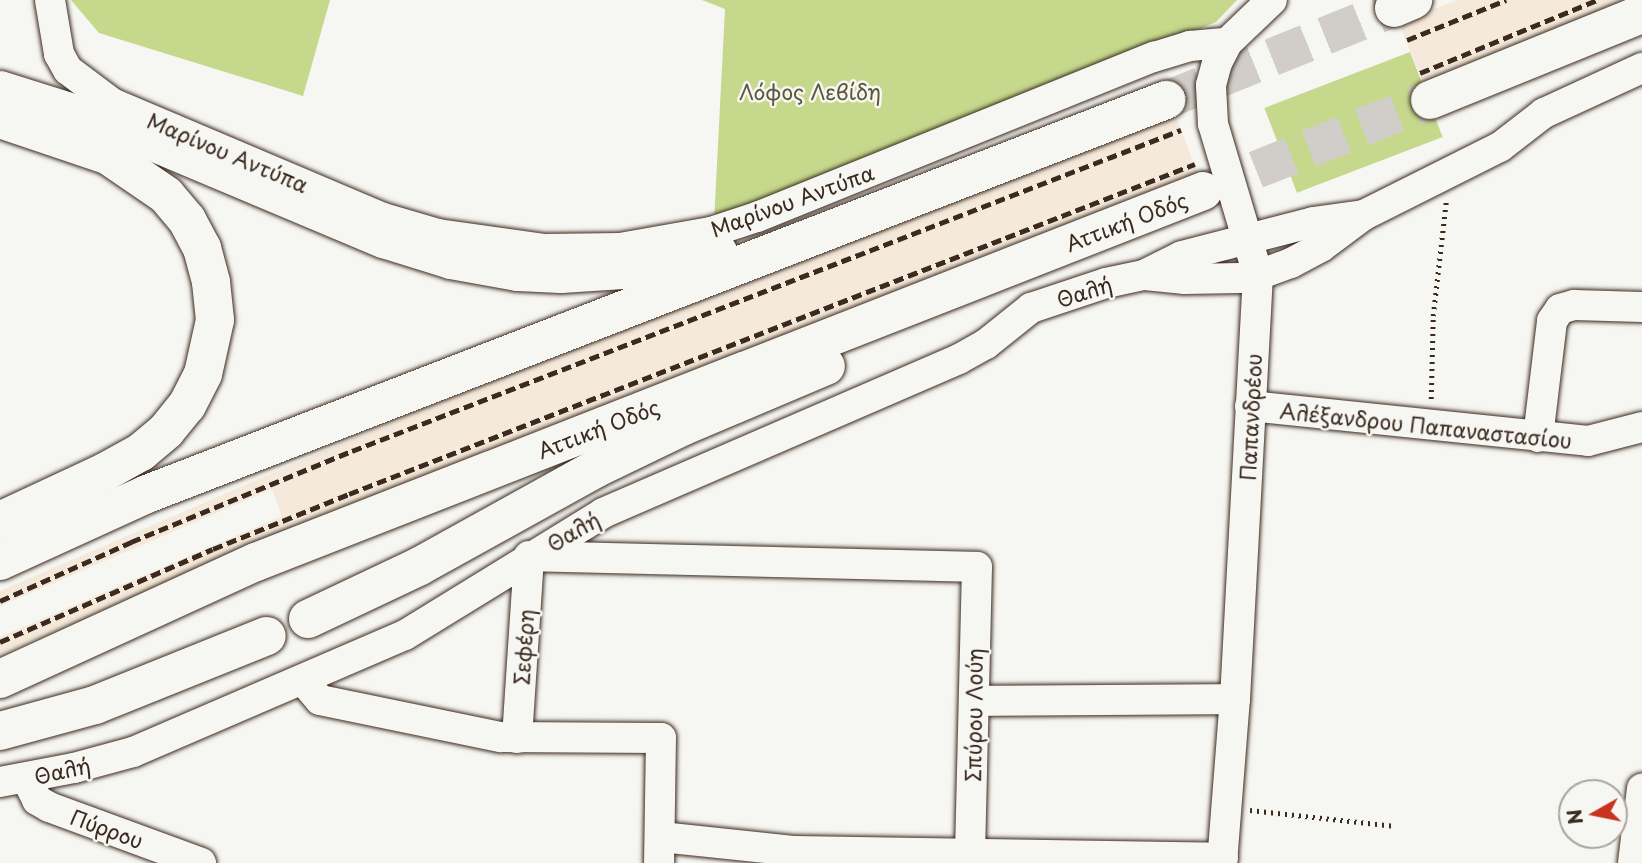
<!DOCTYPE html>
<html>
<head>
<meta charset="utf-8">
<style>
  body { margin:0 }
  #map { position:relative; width:1642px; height:863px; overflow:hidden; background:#f6f6f2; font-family:"Playpen Sans",sans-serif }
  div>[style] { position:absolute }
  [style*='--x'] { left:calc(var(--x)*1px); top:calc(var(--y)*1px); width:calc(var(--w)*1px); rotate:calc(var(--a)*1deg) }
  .built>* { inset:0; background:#f4e9da }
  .green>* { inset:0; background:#c5d88c; transform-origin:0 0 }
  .highway-tunnel>* { height:38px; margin-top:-19px; transform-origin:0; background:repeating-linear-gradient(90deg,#d1cdc8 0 38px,transparent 0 57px) }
  .path>* { height:4.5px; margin-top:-2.25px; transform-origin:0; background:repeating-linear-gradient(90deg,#3b2a1e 0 2px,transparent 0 7px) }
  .roads { filter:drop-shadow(0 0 2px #3b2a1e) drop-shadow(0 0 2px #3b2a1e) }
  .minor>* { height:30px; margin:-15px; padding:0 15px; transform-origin:15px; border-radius:15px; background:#f6f6f2 }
  .highway>* { height:38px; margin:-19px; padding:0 19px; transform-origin:19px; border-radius:19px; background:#f6f6f2 }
  .rail>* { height:5px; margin-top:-2.5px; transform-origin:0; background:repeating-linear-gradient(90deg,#3b2a1e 0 10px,transparent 0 15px) }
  span { translate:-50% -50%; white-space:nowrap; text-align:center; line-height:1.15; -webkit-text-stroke:5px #f6f6f2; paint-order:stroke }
  .park-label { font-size:21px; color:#5e563a }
  .street-label { font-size:21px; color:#3b2a1e }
  .north { position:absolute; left:1558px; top:779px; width:70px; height:70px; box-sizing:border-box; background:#f6f6f2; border:2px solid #aba49d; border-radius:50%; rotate:261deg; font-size:19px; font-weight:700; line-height:28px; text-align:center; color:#3b2a1e }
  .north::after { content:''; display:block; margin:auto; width:24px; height:32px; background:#c8321e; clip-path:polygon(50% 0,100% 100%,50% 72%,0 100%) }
</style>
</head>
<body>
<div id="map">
  <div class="built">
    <div style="clip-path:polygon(1457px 0,1637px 0,1424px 86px,1399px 23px)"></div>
    <div style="clip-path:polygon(1176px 116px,1199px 177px,288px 532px,0 655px,0 637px,282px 516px,272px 489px,0 606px,0 591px,407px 415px)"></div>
  </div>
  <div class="green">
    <div style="clip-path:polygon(71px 0,330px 0,303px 96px,99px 33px)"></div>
    <div style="clip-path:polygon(702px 0,1237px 0,1216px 22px,936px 140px,714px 222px,725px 9px)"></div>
    <div style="left:1410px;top:52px;width:91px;height:156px;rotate:69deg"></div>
  </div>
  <div class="highway-tunnel">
    <div style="--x:1166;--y:100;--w:246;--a:-22"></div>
    <div style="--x:1203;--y:191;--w:245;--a:-21.8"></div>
  </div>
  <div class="path">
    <div style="--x:1431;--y:399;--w:83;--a:-88.6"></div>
    <div style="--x:1433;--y:316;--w:115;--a:-83.5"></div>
    <div style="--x:1250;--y:810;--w:146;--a:6.3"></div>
  </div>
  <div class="roads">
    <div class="minor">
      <div style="--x:50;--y:0;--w:55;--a:80.5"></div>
      <div style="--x:59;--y:54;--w:18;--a:61"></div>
      <div style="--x:68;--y:70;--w:55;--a:36.9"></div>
      <div style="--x:112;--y:103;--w:294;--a:23"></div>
      <div style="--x:383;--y:218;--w:57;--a:16.2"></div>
      <div style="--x:438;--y:234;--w:108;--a:8"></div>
      <div style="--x:545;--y:249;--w:75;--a:-0.8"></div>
      <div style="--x:620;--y:248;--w:92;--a:-10"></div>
      <div style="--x:711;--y:232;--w:48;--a:-18.1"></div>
      <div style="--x:757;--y:217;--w:428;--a:-22"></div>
      <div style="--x:1154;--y:57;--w:38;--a:-17"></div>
      <div style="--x:1190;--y:46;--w:37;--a:-5"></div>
      <div style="--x:1145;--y:275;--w:40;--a:5.7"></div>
      <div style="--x:1185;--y:279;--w:55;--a:-1"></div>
      <div style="--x:1240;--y:278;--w:18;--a:-9"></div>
      <div style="--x:1258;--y:275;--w:35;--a:-20"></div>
      <div style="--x:1291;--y:263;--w:34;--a:-28"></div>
      <div style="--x:1321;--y:247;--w:54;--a:-36.7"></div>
      <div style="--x:1364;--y:215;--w:152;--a:-26.6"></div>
      <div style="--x:1500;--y:147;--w:56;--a:-37.7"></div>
      <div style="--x:1544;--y:113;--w:108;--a:-24.7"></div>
      <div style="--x:1250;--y:406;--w:340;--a:5.9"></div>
      <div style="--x:1588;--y:441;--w:56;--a:-14.5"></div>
      <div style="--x:1538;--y:437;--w:117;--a:-83.1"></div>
      <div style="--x:1552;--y:321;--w:14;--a:-56"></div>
      <div style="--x:1560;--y:309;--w:15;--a:-16"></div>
      <div style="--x:1574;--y:305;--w:68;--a:1.7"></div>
      <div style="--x:303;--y:680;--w:26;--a:50"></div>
      <div style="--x:320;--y:700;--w:185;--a:11.6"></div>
      <div style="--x:501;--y:737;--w:160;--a:0.4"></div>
      <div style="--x:661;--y:738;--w:125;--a:90.9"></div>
      <div style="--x:974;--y:701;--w:261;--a:-0.4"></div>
      <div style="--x:517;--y:738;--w:182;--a:-86.2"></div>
      <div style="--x:529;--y:556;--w:448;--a:1.4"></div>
      <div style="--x:977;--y:567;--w:296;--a:91.4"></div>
      <div style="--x:26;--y:778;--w:25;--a:63"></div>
      <div style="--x:37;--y:800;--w:14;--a:30"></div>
      <div style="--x:49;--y:807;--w:162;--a:20.2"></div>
      <div style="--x:0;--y:782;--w:75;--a:-10.7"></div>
      <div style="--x:74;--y:768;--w:61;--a:-15.2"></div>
      <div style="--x:133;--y:752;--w:296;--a:-23.3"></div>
      <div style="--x:405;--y:635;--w:233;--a:-31.6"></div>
      <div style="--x:603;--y:513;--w:388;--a:-23.4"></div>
      <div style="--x:959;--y:359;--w:31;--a:-29"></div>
      <div style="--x:986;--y:344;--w:58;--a:-38.7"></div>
      <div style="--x:1031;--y:308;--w:79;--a:-18.4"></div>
      <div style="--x:1106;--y:283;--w:39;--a:-12"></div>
      <div style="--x:1144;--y:275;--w:42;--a:-26.6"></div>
      <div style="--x:1182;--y:256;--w:135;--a:-14.5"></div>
      <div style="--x:1313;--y:222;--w:51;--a:-7.8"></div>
      <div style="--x:661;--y:837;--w:135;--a:6"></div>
      <div style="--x:795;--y:851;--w:428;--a:0.9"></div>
      <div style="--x:1222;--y:863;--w:165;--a:-85.5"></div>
      <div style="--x:1235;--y:699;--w:425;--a:-86.9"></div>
      <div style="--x:1258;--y:275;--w:158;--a:-106.6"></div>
      <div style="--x:1213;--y:124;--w:39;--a:-93"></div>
      <div style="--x:1211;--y:85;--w:23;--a:-75"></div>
      <div style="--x:1217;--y:63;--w:22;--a:-63"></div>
      <div style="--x:1227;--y:43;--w:62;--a:-43.7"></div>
      <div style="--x:1633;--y:863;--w:75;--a:-83.1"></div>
    </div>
    <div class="highway">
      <div style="--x:1394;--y:8;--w:21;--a:-23"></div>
      <div style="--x:0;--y:90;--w:123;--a:17.5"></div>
      <div style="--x:117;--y:127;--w:290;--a:22.8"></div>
      <div style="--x:384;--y:239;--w:70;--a:17.4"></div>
      <div style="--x:451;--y:260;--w:68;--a:10.2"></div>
      <div style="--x:518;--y:272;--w:43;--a:2.7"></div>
      <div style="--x:561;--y:274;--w:78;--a:-3.7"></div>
      <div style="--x:639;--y:269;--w:81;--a:-12.1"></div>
      <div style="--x:1430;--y:100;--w:229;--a:-22.1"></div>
      <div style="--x:0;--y:119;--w:115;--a:18.7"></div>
      <div style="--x:109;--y:156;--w:69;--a:34.4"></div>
      <div style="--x:166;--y:195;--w:33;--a:50"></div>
      <div style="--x:187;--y:220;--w:32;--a:62"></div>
      <div style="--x:202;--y:248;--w:35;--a:75"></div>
      <div style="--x:211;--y:282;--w:38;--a:84"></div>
      <div style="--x:215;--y:320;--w:55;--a:102.5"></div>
      <div style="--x:203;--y:374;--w:35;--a:117"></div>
      <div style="--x:187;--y:405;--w:33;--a:129"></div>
      <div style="--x:166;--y:431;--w:33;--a:140"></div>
      <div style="--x:141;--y:452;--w:41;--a:150.9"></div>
      <div style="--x:105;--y:472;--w:116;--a:155"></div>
      <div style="--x:0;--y:561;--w:162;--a:-24.5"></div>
      <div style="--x:147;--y:494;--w:1093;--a:-21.14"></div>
      <div style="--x:308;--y:619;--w:124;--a:-25.3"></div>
      <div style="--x:420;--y:566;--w:200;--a:-29"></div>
      <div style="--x:595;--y:469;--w:99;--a:-25.8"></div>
      <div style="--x:684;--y:426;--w:154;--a:-22.9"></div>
      <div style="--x:0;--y:679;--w:281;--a:-24.6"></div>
      <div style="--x:256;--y:562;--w:1017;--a:-21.39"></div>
      <div style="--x:0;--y:731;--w:98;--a:-15.3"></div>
      <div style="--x:95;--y:705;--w:185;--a:-21.9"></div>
    </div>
  </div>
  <div class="rail">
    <div style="--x:1407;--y:40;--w:107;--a:-22"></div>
    <div style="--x:1420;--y:73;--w:191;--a:-22.4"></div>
    <div style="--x:0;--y:601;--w:144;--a:-24.2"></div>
    <div style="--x:131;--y:542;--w:239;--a:-22.4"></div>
    <div style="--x:352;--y:451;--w:889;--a:-21.17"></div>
    <div style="--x:0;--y:642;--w:232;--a:-23.6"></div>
    <div style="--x:213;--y:549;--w:147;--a:-22"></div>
    <div style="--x:349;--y:494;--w:908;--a:-21.31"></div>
  </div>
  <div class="park-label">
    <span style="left:810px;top:91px">Λόφος Λεβίδη</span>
  </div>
  <div class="street-label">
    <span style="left:228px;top:152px;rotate:23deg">Μαρίνου Αντύπα</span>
    <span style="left:792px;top:200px;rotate:-20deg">Μαρίνου Αντύπα</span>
    <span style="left:1126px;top:221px;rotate:-21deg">Αττική Οδός</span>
    <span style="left:1084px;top:291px;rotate:-18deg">Θαλή</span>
    <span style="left:1250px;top:417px;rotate:-87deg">Παπανδρέου</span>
    <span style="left:1426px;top:425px;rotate:6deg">Αλέξανδρου Παπαναστασίου</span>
    <span style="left:598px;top:428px;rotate:-21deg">Αττική Οδός</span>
    <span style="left:573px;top:531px;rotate:-30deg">Θαλή</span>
    <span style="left:523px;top:647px;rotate:-86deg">Σεφέρη</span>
    <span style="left:973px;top:715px;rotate:-89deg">Σπύρου Λούη</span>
    <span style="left:62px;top:770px;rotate:-13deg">Θαλή</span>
    <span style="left:107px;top:828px;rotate:20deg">Πύρρου</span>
  </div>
  <div class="north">N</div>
</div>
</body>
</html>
